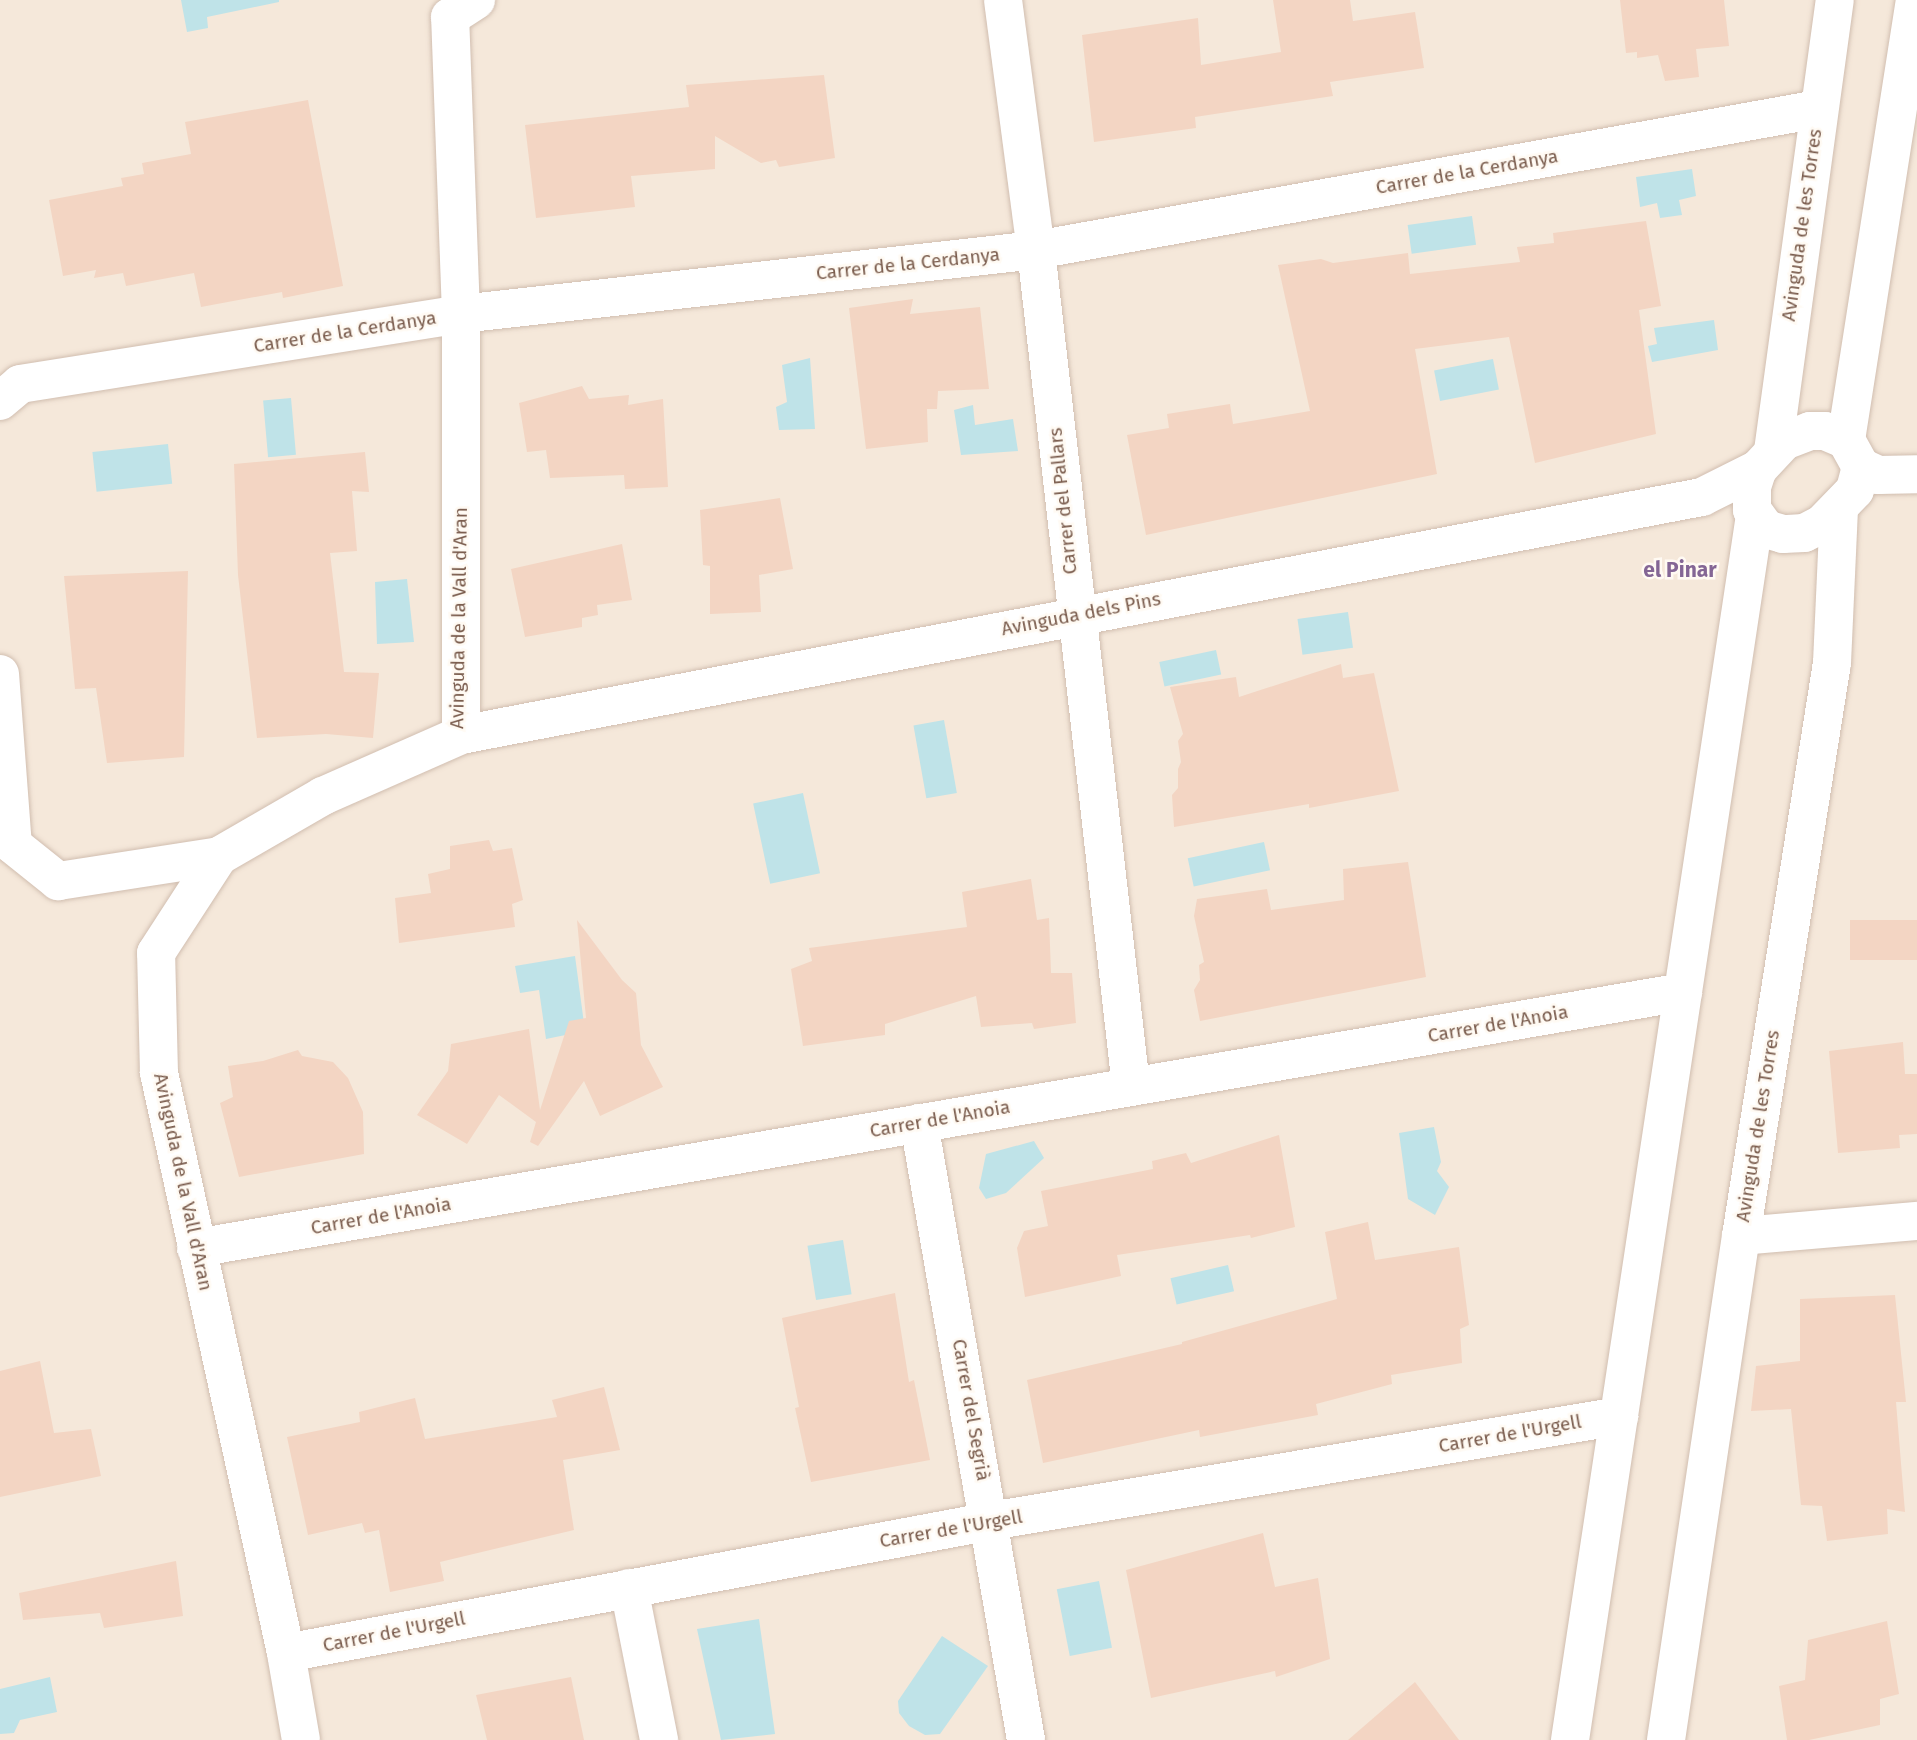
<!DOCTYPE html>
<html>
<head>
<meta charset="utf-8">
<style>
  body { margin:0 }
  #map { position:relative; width:1917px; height:1740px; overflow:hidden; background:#fdf6ec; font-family:"Fira Sans",sans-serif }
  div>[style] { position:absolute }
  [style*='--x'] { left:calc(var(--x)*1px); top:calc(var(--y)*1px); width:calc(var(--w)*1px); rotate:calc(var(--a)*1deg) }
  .residential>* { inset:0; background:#f5e8da; transform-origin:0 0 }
  .water>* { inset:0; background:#bfe3e8; transform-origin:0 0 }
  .building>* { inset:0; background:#f3d5c3; transform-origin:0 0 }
  .roads { filter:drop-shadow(0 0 2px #d1beb0) drop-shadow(0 0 2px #d1beb0) }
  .minor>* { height:38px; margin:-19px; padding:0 19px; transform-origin:19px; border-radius:19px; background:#fff }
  span { translate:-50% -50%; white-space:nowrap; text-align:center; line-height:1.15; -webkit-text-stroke:5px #fffaf3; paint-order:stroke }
  .street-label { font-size:19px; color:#7a5c4d }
  .neighbourhood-label { font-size:21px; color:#846695; font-weight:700 }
</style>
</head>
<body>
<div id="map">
  <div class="residential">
    <div style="left:0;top:0;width:1917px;height:1740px"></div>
  </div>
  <div class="water">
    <div style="clip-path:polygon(181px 0,279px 0,279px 2px,207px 17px,208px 28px,187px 32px)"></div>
    <div style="clip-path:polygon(1692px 169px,1696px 196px,1679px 200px,1682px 215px,1660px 218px,1657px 203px,1640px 207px,1636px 177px)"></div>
    <div style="left:1472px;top:216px;width:29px;height:65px;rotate:82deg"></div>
    <div style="clip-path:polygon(1714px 320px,1718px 350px,1652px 362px,1648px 346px,1657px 344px,1654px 328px)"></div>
    <div style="clip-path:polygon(810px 358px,815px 429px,779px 430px,776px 407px,787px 402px,782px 365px)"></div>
    <div style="left:1493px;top:359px;width:31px;height:60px;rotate:79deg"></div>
    <div style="left:291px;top:398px;width:57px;height:28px;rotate:85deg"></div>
    <div style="clip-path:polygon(973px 405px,975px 425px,1013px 419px,1018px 451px,961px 455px,954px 410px)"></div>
    <div style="left:168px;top:444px;width:40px;height:76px;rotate:84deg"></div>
    <div style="clip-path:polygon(407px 579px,414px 642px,377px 644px,375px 582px)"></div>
    <div style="left:1348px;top:612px;width:36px;height:51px;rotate:82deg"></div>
    <div style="left:1216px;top:650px;width:25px;height:58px;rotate:78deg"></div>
    <div style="left:944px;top:720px;width:74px;height:31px;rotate:80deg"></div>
    <div style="left:803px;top:793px;width:82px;height:51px;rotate:78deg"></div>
    <div style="left:1264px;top:842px;width:29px;height:78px;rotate:78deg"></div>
    <div style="clip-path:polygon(575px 956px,585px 1031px,546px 1039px,539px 990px,520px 993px,515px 966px)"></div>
    <div style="clip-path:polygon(1434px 1127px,1441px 1162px,1437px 1171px,1449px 1187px,1435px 1215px,1408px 1199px,1399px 1133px)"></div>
    <div style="clip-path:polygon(1034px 1141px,1044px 1158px,1006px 1193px,986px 1199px,979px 1188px,986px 1154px)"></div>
    <div style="left:843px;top:1240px;width:55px;height:36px;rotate:81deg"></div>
    <div style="left:1228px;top:1265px;width:27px;height:59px;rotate:77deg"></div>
    <div style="left:1099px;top:1581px;width:68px;height:43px;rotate:79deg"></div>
    <div style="clip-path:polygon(759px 1619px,775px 1734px,721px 1740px,697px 1629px)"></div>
    <div style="clip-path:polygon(942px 1636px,988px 1666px,940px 1734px,925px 1735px,909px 1726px,899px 1713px,898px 1701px)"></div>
    <div style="clip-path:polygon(50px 1677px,57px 1712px,20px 1720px,14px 1733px,0 1734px,0 1689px)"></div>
  </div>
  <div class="building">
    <div style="clip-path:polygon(1273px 0,1350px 0,1353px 21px,1415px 12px,1424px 68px,1330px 82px,1333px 96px,1195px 117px,1196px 128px,1094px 142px,1082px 35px,1198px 18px,1201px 65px,1281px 52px)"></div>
    <div style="clip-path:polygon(1620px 0,1724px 0,1729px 46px,1696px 49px,1699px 77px,1665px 81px,1658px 55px,1637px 58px,1637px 52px,1626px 53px)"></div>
    <div style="clip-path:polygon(824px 75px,835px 158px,779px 167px,776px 160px,761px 163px,715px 136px,715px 169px,631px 176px,635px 207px,536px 218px,525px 125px,689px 107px,686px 85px)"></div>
    <div style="clip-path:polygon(308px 100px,343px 286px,283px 298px,282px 292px,201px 307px,194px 273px,126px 286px,123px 273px,94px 278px,96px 270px,63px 276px,49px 200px,123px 186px,121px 178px,144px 174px,142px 163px,191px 154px,185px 122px)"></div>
    <div style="clip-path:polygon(1646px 221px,1661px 306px,1639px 310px,1656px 434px,1535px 463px,1509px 337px,1415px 349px,1437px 474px,1146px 535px,1127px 435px,1169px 428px,1167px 414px,1230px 404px,1233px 424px,1310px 411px,1278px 265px,1321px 259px,1333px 263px,1408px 253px,1410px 274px,1520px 262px,1517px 247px,1554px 243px,1553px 233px)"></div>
    <div style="clip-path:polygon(913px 299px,910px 314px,980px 307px,989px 389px,938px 391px,937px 409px,927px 409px,928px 442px,866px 449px,849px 308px)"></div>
    <div style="clip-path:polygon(582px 386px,589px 399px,629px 395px,628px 405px,663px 399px,668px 487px,625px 489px,624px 475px,550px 478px,546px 450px,527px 452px,519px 403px)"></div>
    <div style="clip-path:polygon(365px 452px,369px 492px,352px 491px,357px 551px,330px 553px,344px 672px,379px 673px,373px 738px,326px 734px,257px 738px,238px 575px,234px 464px)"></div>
    <div style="clip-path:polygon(780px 498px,793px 569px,759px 575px,761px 612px,710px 614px,710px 566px,703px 565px,700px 510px)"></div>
    <div style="clip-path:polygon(622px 544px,632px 600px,597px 605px,598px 615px,582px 618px,582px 627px,525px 637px,511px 569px)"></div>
    <div style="clip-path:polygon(188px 571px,184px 757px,107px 763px,96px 688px,75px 689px,64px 576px)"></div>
    <div style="clip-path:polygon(1341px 664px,1343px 678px,1374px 673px,1399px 791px,1309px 808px,1309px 804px,1174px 827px,1172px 795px,1178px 788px,1178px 769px,1181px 762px,1178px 741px,1183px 734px,1170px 687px,1236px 677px,1239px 697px)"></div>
    <div style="clip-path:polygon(489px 840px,493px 851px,512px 848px,523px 900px,512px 904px,515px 927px,399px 943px,395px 898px,431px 893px,428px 874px,450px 869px,450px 846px)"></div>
    <div style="clip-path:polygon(1408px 862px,1426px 977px,1200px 1021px,1194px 990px,1200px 980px,1199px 965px,1204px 962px,1194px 916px,1197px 899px,1267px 889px,1271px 910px,1344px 900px,1343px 869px)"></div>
    <div style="clip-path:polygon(1031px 879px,1037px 920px,1049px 918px,1051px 973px,1072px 973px,1076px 1023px,1034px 1029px,1032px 1023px,981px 1027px,976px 996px,885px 1024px,885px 1035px,803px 1046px,791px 969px,812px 961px,809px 948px,967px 927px,962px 892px)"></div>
    <div style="clip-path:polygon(577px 920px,622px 980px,636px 993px,641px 1045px,663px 1087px,600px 1116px,584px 1081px,538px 1146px,530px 1142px,536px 1122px,499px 1095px,467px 1144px,417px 1115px,448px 1071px,451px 1044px,529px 1029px,540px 1110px,569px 1021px,586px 1018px)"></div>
    <div style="left:1917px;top:920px;width:40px;height:67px;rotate:90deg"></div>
    <div style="clip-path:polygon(1903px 1042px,1905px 1074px,1917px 1074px,1917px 1134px,1899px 1135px,1900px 1148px,1838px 1153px,1829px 1051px)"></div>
    <div style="clip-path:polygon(298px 1050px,302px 1056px,333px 1062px,348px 1078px,363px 1112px,364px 1154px,239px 1177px,220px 1103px,233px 1097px,228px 1066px,263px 1061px)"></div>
    <div style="clip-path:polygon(1279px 1135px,1295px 1227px,1251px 1238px,1250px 1235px,1117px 1255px,1121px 1276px,1025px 1297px,1017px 1248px,1024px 1231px,1048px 1226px,1041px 1191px,1153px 1169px,1152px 1161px,1186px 1153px,1191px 1163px)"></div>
    <div style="clip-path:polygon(1368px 1222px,1375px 1260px,1459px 1247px,1469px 1325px,1460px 1329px,1462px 1363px,1391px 1375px,1392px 1384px,1316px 1404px,1318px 1415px,1200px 1437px,1199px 1430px,1043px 1463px,1027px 1380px,1182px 1344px,1182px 1342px,1337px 1299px,1325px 1232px)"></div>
    <div style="clip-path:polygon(895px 1293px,909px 1382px,914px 1380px,930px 1460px,811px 1482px,795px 1408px,799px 1407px,782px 1318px)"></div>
    <div style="clip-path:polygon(1895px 1295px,1906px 1402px,1896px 1402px,1905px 1512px,1887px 1509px,1888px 1534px,1827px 1541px,1822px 1506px,1801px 1505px,1791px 1409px,1751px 1411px,1756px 1366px,1800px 1361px,1800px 1299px)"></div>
    <div style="clip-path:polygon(40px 1361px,54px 1433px,91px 1429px,101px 1476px,0 1497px,0 1371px)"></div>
    <div style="clip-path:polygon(604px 1387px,620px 1450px,563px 1460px,574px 1530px,440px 1562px,444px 1581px,390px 1592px,379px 1530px,365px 1533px,362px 1523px,308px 1535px,287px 1437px,360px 1422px,359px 1412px,415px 1398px,425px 1439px,557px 1417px,552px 1400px)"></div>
    <div style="clip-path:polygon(1263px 1533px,1275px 1587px,1318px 1578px,1330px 1659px,1276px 1677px,1275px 1671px,1151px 1698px,1126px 1570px)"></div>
    <div style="clip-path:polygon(176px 1561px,183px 1616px,104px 1628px,100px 1613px,23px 1620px,19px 1593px)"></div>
    <div style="clip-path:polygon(1887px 1621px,1899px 1694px,1880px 1699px,1880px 1725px,1809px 1740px,1787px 1740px,1779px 1686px,1805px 1680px,1808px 1640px)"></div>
    <div style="clip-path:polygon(571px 1677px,584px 1740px,487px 1740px,476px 1695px)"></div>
    <div style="clip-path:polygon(1415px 1682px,1459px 1740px,1348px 1740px)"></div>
  </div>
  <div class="roads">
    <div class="minor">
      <div style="--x:1003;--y:0;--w:252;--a:82.5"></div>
      <div style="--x:1036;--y:250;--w:842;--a:83.52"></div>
      <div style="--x:0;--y:401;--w:26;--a:-40"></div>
      <div style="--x:20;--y:384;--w:447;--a:-9"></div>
      <div style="--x:461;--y:314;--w:579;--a:-6.35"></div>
      <div style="--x:1036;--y:250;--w:795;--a:-10.22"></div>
      <div style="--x:1810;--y:431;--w:15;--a:0"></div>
      <div style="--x:1825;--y:431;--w:23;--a:23"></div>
      <div style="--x:1846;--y:440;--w:31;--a:61"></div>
      <div style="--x:1861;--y:467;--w:24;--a:105"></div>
      <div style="--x:1855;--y:490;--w:47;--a:134.1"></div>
      <div style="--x:1822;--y:524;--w:20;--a:153"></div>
      <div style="--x:1804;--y:533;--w:21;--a:177"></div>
      <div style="--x:1783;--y:534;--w:18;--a:-164"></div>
      <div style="--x:1766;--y:529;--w:24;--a:-126"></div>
      <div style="--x:1752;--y:510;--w:23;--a:-90"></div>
      <div style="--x:1752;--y:487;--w:19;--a:-72"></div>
      <div style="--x:1758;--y:469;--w:38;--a:-47"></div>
      <div style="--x:1784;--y:441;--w:28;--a:-21"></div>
      <div style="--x:1846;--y:440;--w:445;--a:-81.1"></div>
      <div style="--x:1773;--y:451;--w:455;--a:-82.2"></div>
      <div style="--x:1861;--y:467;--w:19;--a:25"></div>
      <div style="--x:1878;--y:475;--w:39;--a:-1"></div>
      <div style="--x:0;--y:674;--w:171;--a:85.7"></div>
      <div style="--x:13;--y:845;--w:58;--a:38.7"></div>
      <div style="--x:58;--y:881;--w:163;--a:-8.8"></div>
      <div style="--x:461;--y:735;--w:1264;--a:-10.86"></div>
      <div style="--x:1702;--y:497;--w:63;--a:-26.6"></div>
      <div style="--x:919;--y:1123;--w:626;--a:80.16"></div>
      <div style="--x:1741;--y:1236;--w:177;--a:-4.9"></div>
      <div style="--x:196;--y:1248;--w:1509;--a:-9.77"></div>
      <div style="--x:629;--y:1588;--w:155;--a:78.8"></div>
      <div style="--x:286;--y:1653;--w:717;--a:-10.6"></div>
      <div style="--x:991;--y:1521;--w:637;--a:-9.49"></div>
      <div style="--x:301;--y:1740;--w:88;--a:-99.8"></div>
      <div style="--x:286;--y:1653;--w:594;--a:-102.35"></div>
      <div style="--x:159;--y:1073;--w:120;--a:-91.4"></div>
      <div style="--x:156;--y:953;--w:116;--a:-57"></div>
      <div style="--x:219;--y:856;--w:120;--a:-30"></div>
      <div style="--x:323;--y:796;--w:151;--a:-23.8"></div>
      <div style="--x:461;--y:735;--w:421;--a:-90"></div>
      <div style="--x:461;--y:314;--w:297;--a:-92.1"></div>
      <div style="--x:450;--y:17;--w:31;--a:-33"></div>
      <div style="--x:1570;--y:1740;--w:1239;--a:-81.41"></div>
      <div style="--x:1666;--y:1740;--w:510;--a:-81.54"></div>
      <div style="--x:1741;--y:1236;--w:580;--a:-80.98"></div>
      <div style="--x:1832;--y:663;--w:153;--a:-87.4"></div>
    </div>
  </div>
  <div class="street-label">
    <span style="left:1467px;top:172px;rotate:-10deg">Carrer de la Cerdanya</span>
    <span style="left:1802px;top:225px;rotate:-82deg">Avinguda de les Torres</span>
    <span style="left:908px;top:264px;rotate:-6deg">Carrer de la Cerdanya</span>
    <span style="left:345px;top:332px;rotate:-9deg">Carrer de la Cerdanya</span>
    <span style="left:1063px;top:501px;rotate:-96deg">Carrer del Pallars</span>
    <span style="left:1081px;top:614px;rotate:-11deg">Avinguda dels Pins</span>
    <span style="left:459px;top:618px;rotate:-89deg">Avinguda de la Vall d'Aran</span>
    <span style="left:1498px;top:1024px;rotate:-10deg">Carrer de l'Anoia</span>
    <span style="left:940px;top:1119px;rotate:-10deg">Carrer de l'Anoia</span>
    <span style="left:1758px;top:1126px;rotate:-81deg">Avinguda de les Torres</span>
    <span style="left:183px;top:1182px;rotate:78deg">Avinguda de la Vall d'Aran</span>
    <span style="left:381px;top:1216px;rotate:-10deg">Carrer de l'Anoia</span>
    <span style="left:971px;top:1410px;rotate:80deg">Carrer del Segrià</span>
    <span style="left:1510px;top:1434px;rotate:-10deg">Carrer de l'Urgell</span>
    <span style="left:951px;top:1529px;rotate:-10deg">Carrer de l'Urgell</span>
    <span style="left:394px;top:1632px;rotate:-11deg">Carrer de l'Urgell</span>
  </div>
  <div class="neighbourhood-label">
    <span style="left:1680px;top:570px">el Pinar</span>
  </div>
</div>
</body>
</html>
